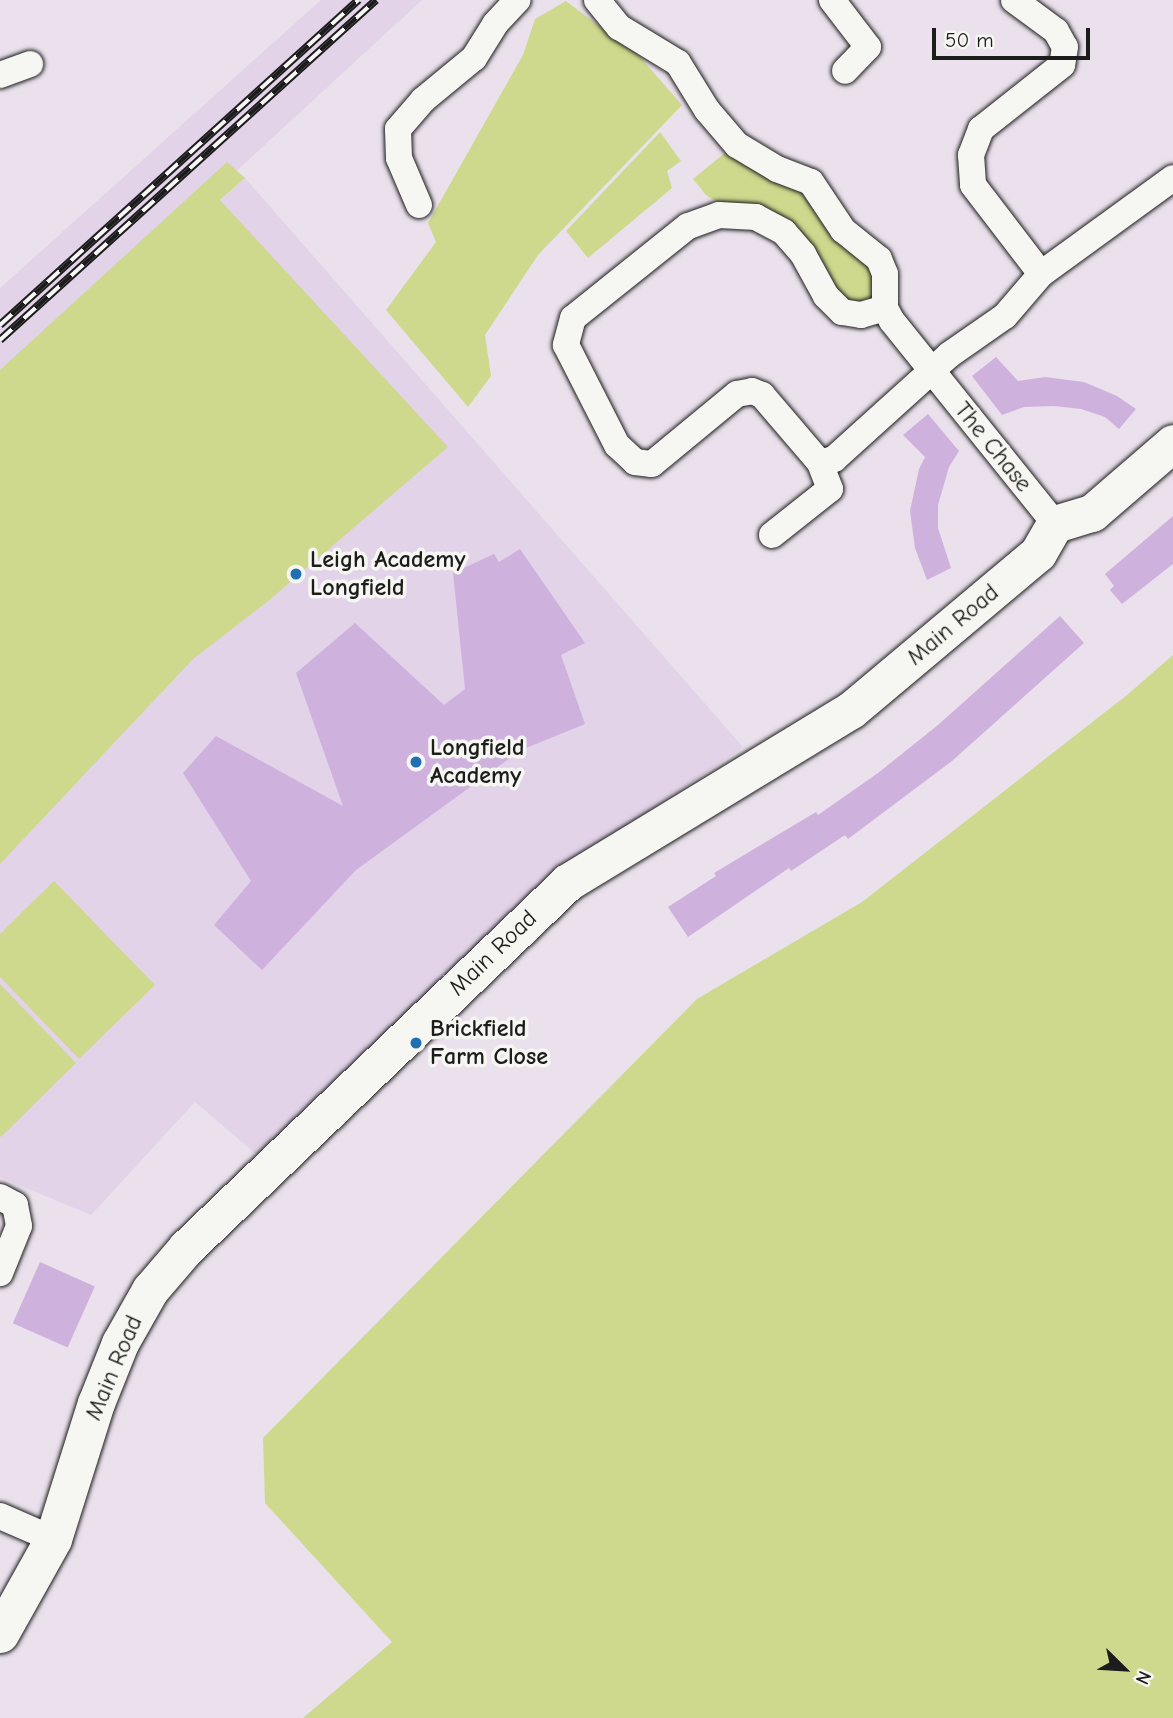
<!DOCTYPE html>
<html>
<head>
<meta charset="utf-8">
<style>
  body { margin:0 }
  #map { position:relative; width:1173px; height:1718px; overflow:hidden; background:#eae1ec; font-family:"Comic Neue",sans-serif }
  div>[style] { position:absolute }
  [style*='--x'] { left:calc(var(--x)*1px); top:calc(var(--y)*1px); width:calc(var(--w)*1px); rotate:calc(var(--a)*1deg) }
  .built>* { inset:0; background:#e2d3e8 }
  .green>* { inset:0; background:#ced98d }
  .building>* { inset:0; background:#cfb1de; transform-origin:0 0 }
  .roads { filter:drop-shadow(0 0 2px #1c1c1c) drop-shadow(0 0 2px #1c1c1c) }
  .minor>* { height:26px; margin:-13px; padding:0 13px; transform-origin:13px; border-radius:13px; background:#f6f6f2 }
  .secondary>* { height:37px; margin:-18.5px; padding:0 18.5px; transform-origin:18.5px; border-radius:18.5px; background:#f6f6f2 }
  .rail>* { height:8px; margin-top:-4px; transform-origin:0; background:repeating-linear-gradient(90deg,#f6f6f2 0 16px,#1c1c1c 0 32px); box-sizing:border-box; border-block:2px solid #1c1c1c }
  .dots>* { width:19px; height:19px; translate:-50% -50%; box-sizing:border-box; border:4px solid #f6f6f2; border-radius:50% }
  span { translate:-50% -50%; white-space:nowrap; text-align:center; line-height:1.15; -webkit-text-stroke:7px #f6f6f2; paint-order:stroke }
  .street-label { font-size:24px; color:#1c1c1c }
  .poi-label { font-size:24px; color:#1c1c1c; font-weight:700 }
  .left { translate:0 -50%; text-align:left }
  .north { position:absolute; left:1089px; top:1634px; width:70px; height:70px; -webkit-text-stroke:5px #f6f6f2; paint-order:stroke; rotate:114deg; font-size:19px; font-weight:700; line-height:28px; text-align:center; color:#1c1c1c }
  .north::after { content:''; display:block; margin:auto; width:24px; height:32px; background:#1c1c1c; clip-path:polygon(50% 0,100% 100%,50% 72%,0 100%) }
  .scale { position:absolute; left:932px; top:28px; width:158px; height:32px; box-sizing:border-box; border:4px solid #1c1c1c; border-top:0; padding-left:9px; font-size:21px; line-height:24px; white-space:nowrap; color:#1c1c1c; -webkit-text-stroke:5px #f6f6f2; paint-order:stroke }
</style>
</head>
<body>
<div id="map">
  <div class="built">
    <div style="clip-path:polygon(321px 0,422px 0,0 389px,0 288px)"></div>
    <div style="clip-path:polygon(245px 178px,743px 747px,534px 891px,262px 1159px,195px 1102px,91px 1215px,0 1177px,0 402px)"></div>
  </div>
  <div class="green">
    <div style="clip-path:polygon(566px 1px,640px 57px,682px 105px,538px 255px,485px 335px,491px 376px,468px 407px,386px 310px,436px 242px,428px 223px,523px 55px,535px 19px)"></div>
    <div style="clip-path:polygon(660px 132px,681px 161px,667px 171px,672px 188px,588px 258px,566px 231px)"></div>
    <div style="clip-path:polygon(732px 147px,794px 182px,872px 264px,874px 298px,855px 309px,818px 268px,706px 195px,693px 179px)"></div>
    <div style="clip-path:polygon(227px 162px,245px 178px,220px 200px,448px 447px,267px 602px,193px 659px,0 864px,0 370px)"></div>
    <div style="clip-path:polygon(1173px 655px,1173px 1718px,303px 1718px,392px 1642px,265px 1503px,263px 1438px,697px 999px,862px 902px,1127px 695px)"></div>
    <div style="clip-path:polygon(54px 881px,155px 985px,79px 1059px,0 977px,0 934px)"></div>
    <div style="clip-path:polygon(0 984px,76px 1063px,1px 1137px,0 1136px)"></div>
  </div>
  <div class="building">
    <div style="clip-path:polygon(996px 357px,1018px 381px,1045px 377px,1084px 382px,1117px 396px,1136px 409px,1119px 429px,1105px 417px,1081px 409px,1054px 406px,1024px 407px,1002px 415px,972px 376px)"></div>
    <div style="clip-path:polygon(928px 414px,959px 451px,949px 467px,938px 505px,938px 528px,951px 568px,927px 580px,915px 548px,910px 511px,919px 469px,925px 457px,903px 435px)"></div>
    <div style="clip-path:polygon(1173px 516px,1173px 564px,1122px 604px,1110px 590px,1114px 586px,1105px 574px)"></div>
    <div style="clip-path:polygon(520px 549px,585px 643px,561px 655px,585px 724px,521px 750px,356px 870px,262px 970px,214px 925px,251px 881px,183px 773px,216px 736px,343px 806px,296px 673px,355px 623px,444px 705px,465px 689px,453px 573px,494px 554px,499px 562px)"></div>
    <div style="clip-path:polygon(1060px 616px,1084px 643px,952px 761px,848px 839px,845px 835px,791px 871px,789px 868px,688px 937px,668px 907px,716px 876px,714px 873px,816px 812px,818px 815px,878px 773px,938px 725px)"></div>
    <div style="left:40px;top:1262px;width:60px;height:67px;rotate:24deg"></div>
  </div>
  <div class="roads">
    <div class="minor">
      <div style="--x:597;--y:0;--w:35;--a:51"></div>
      <div style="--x:619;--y:27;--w:69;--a:31.4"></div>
      <div style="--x:678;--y:63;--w:55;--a:58.3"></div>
      <div style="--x:707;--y:110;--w:46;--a:49.4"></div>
      <div style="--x:737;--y:145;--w:47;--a:31"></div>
      <div style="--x:777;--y:169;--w:36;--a:21"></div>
      <div style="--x:811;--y:182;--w:58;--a:56.3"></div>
      <div style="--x:843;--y:230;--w:46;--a:38.9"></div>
      <div style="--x:879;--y:259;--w:16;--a:68"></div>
      <div style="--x:885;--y:274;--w:34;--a:90"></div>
      <div style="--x:885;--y:308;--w:15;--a:62"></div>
      <div style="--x:892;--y:321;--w:260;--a:51.2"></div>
      <div style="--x:832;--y:0;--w:59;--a:52.5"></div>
      <div style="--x:868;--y:47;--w:33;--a:134"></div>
      <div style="--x:1014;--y:0;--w:52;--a:36.4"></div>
      <div style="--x:1056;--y:31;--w:18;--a:61"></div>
      <div style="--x:1065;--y:47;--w:18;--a:99"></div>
      <div style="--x:1062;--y:65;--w:103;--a:141.7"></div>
      <div style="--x:981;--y:129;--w:28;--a:111"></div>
      <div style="--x:971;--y:155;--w:30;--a:86"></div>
      <div style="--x:973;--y:185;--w:112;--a:52.6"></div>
      <div style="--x:0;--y:75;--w:32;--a:-20"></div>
      <div style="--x:419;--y:205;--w:51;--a:-113.1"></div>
      <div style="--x:399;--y:158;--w:29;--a:-92"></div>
      <div style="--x:398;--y:129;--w:38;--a:-49"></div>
      <div style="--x:423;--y:100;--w:66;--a:-39.5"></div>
      <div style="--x:474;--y:58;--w:40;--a:-58"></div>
      <div style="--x:495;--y:24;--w:33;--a:-47"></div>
      <div style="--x:885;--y:308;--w:25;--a:164"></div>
      <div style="--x:861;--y:315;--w:19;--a:-171"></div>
      <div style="--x:842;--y:312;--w:23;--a:-135"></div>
      <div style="--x:826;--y:296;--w:48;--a:-118.7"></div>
      <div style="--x:803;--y:254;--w:29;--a:-131"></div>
      <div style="--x:784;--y:232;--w:32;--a:-152"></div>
      <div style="--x:756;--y:217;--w:37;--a:-177"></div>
      <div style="--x:719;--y:215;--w:33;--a:160"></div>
      <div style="--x:688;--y:226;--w:147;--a:141.3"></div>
      <div style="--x:573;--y:318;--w:28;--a:105"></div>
      <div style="--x:566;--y:345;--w:112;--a:63"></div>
      <div style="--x:617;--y:445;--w:25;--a:43"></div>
      <div style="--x:635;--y:462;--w:17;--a:7"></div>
      <div style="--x:652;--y:464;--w:110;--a:-39.5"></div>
      <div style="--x:737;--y:394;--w:15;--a:-11"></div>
      <div style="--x:752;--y:391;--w:11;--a:22"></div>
      <div style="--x:762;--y:395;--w:89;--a:49.5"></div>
      <div style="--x:820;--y:463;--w:15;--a:-16"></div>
      <div style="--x:834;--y:459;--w:155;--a:-42.1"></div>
      <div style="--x:949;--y:355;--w:68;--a:-34.9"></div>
      <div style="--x:1005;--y:316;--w:55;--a:-49.4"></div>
      <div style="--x:1041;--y:274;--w:163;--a:-36"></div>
      <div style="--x:772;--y:535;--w:74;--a:-38.4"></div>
      <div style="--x:830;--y:489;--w:28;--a:-111"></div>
      <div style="--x:0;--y:1197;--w:17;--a:28"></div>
      <div style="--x:15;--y:1205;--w:21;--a:79"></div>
      <div style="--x:19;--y:1226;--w:51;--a:112"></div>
      <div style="--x:0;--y:1516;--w:58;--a:23.5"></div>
    </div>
    <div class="secondary">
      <div style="--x:0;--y:1634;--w:109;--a:-60.8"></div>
      <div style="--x:53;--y:1539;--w:143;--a:-72.5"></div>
      <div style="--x:96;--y:1403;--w:65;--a:-68.2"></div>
      <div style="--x:120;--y:1343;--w:61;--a:-60.5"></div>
      <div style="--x:150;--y:1290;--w:55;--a:-49.4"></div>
      <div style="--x:186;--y:1248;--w:529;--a:-43.77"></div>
      <div style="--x:568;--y:882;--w:331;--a:-31.3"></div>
      <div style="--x:851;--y:710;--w:244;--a:-40"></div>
      <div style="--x:1038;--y:553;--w:34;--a:-60"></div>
      <div style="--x:1055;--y:524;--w:39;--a:-17"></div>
      <div style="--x:1092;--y:513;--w:107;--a:-40.8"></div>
    </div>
  </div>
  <div class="rail">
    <div style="--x:0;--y:325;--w:484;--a:-42.2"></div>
    <div style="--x:0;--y:340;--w:507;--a:-42.12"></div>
  </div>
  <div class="dots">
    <div style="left:296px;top:574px;background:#1f6fb2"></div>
    <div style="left:416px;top:762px;background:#1f6fb2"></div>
    <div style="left:416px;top:1043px;background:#1f6fb2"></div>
  </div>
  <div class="street-label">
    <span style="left:993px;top:447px;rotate:51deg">The Chase</span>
    <span style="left:953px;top:625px;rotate:-40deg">Main Road</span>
    <span style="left:493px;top:953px;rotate:-44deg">Main Road</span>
    <span style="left:114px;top:1368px;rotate:-67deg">Main Road</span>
  </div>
  <div class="poi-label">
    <span class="left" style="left:310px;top:574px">Leigh Academy<br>Longfield</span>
    <span class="left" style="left:430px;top:762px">Longfield<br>Academy</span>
    <span class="left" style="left:430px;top:1043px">Brickfield<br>Farm Close</span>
  </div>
  <div class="north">N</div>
  <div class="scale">50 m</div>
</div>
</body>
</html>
